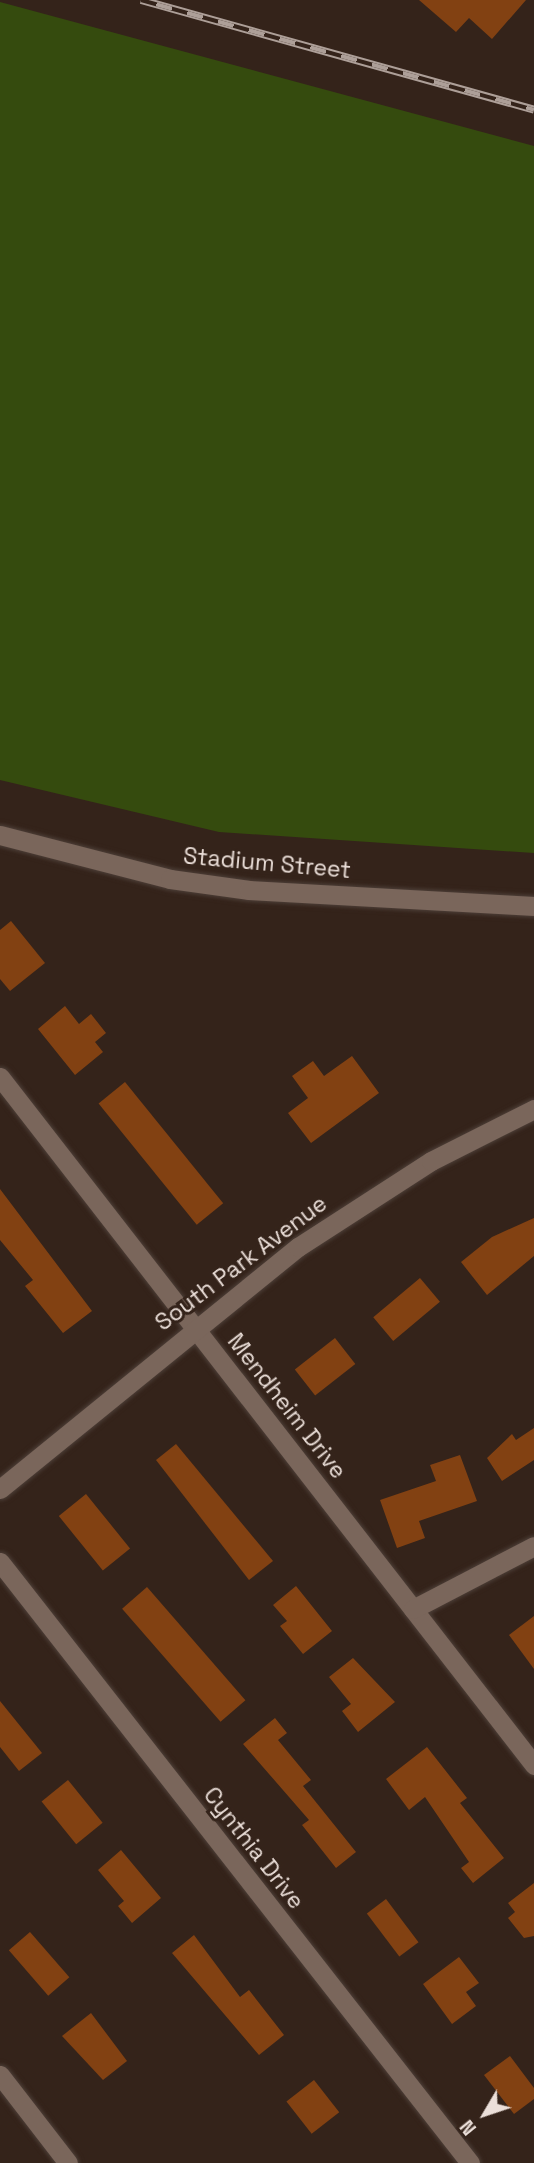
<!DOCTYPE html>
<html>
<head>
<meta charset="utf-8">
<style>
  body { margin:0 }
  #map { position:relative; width:534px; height:2163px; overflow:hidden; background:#34231a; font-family:"Space Grotesk",sans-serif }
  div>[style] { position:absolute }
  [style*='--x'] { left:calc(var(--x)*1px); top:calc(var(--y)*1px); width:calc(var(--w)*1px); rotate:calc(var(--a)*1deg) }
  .green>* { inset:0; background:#354b0e }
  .building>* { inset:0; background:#824112; transform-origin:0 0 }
  .roads { filter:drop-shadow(0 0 2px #4d3f38) drop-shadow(0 0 2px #4d3f38) }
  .minor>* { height:19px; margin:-9.5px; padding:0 9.5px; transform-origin:9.5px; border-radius:9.5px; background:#7a665b }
  .tertiary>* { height:19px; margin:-9.5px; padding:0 9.5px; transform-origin:9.5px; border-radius:9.5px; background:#7a665b }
  .rail>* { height:8px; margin-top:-4px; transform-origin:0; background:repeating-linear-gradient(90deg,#34231a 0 16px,#ad9f98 0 32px); box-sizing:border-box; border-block:2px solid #ad9f98 }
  span { translate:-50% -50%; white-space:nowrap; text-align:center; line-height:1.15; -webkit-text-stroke:6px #34231a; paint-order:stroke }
  .street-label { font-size:23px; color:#ebdfd9 }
  .north { position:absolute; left:450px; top:2079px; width:70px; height:70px; -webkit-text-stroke:5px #34231a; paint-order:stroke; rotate:231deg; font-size:19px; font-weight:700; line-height:28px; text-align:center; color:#ebdfd9 }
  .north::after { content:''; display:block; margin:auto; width:24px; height:32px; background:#ebdfd9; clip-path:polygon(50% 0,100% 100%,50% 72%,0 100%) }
</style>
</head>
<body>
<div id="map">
  <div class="green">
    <div style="clip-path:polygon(0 2px,534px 146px,534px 853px,219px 832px,0 780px)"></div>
  </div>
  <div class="building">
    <div style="clip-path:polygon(419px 0,526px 0,492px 39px,469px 18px,456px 32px)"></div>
    <div style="clip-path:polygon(11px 921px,45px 963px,10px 991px,0 979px,0 930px)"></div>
    <div style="clip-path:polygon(65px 1006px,79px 1024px,91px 1014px,106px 1033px,95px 1042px,103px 1052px,75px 1075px,38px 1029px)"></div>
    <div style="clip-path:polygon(352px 1056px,379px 1093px,311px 1143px,288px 1113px,308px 1098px,292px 1076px,313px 1061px,324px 1076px)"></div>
    <div style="left:125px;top:1082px;width:156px;height:34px;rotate:51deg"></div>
    <div style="clip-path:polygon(0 1189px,92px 1311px,63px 1333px,25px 1286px,33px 1280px,0 1240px)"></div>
    <div style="clip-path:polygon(534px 1218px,534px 1256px,487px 1295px,461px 1262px,492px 1237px)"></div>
    <div style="left:420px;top:1278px;width:31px;height:61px;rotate:50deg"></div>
    <div style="left:335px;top:1338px;width:33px;height:51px;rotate:52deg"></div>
    <div style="clip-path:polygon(534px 1428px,534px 1460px,502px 1481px,487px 1458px,512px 1434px,516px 1440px)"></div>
    <div style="clip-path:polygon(176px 1444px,273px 1561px,249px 1580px,156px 1460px)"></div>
    <div style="clip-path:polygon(460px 1455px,477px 1501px,419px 1521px,425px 1538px,397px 1548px,380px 1500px,436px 1481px,430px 1465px)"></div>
    <div style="left:86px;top:1494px;width:70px;height:35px;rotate:51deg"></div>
    <div style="clip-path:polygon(296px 1586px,332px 1631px,303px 1654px,280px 1626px,287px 1621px,273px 1605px)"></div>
    <div style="left:147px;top:1587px;width:150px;height:33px;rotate:49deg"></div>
    <div style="clip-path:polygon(534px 1616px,534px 1669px,509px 1635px)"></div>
    <div style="clip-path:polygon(353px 1658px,395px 1702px,358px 1732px,342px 1711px,351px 1704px,329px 1677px)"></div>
    <div style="clip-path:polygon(0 1701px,42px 1753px,19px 1771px,0 1747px)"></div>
    <div style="clip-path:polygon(275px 1718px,287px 1733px,278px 1740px,311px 1780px,303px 1786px,356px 1852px,336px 1868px,302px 1825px,309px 1820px,243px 1744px)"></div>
    <div style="clip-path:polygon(427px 1747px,467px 1798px,460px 1803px,504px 1858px,473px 1883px,461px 1868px,469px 1862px,425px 1797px,409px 1810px,386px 1779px)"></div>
    <div style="left:68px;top:1780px;width:55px;height:34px;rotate:51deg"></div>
    <div style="clip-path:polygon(121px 1850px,161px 1898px,132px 1923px,118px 1906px,124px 1901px,98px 1870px)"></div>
    <div style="clip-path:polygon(534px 1883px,534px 1936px,524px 1938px,508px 1918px,515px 1912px,508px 1903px)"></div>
    <div style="left:386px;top:1899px;width:54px;height:24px;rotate:53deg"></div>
    <div style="left:30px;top:1932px;width:60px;height:28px;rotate:49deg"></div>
    <div style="clip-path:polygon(194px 1935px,240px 1997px,249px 1990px,284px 2035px,259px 2055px,172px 1953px)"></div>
    <div style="clip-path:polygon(459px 1957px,479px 1983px,466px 1992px,476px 2006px,452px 2024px,423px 1984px)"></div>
    <div style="clip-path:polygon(91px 2013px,127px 2061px,103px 2080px,62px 2036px)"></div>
    <div style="clip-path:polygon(510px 2056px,534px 2088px,534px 2099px,514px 2114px,484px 2075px)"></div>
    <div style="left:314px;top:2080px;width:41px;height:35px;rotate:52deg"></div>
  </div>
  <div class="roads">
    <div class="minor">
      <div style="--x:0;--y:835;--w:176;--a:14.5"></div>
      <div style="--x:170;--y:879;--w:80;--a:7.9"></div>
      <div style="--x:249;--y:890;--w:285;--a:3.2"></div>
      <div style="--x:0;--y:1077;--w:871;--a:52.18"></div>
      <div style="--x:0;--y:1562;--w:763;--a:51.97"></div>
      <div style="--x:413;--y:1609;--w:136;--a:-27.5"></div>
      <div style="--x:0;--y:2075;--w:111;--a:52.3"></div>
    </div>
    <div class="tertiary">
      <div style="--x:0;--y:1489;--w:384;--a:-39.1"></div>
      <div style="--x:298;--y:1247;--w:158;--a:-32.9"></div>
      <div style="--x:431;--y:1161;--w:115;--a:-26.8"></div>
    </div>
  </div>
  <div class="rail">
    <div style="--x:141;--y:0;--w:408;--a:15.6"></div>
  </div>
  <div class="street-label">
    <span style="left:267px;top:863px;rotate:5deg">Stadium Street</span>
    <span style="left:241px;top:1263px;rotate:-37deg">South Park Avenue</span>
    <span style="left:287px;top:1406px;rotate:52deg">Mendheim Drive</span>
    <span style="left:254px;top:1848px;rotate:52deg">Cynthia Drive</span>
  </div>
  <div class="north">N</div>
</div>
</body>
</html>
